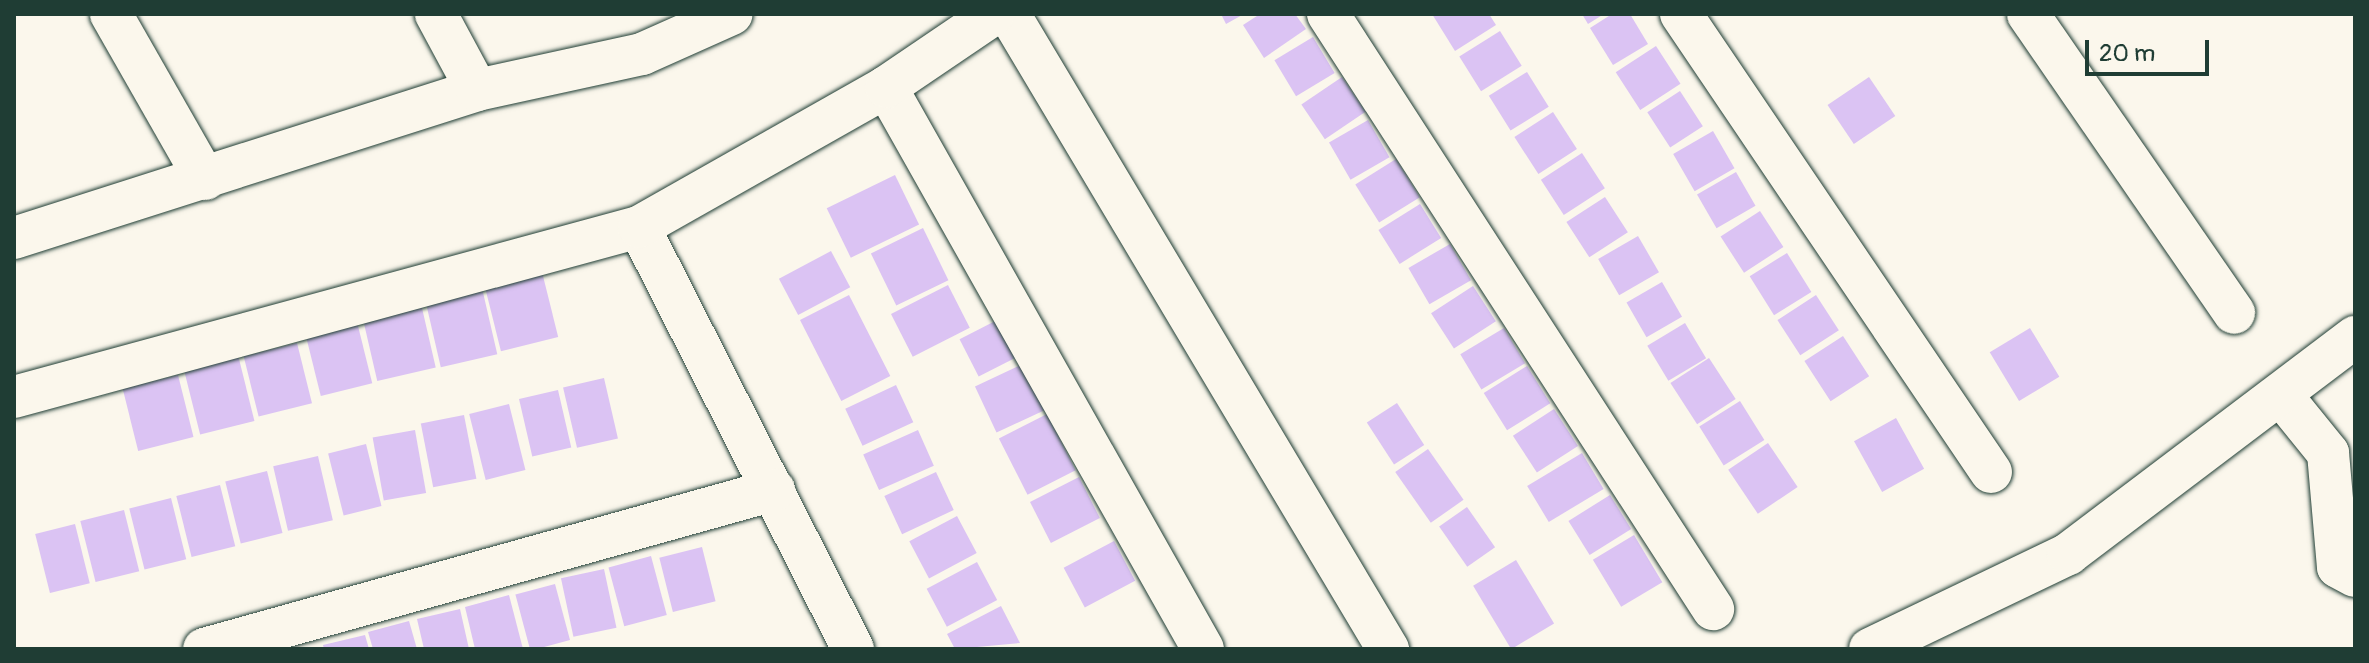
<!DOCTYPE html>
<html>
<head>
<meta charset="utf-8">
<style>
  body { margin:0 }
  #map { position:relative; width:2369px; height:663px; overflow:hidden; background:#fbf7ec; font-family:Pangolin,sans-serif }
  div>[style] { position:absolute }
  [style*='--x'] { left:calc(var(--x)*1px); top:calc(var(--y)*1px); width:calc(var(--w)*1px); rotate:calc(var(--a)*1deg) }
  .building>* { inset:0; background:#dbc3f3; transform-origin:0 0 }
  .roads { filter:drop-shadow(0 0 2px #1f3d34) drop-shadow(0 0 2px #1f3d34) }
  .minor>* { height:42px; margin:-21px; padding:0 21px; transform-origin:21px; border-radius:21px; background:#fbf7ec }
  span { translate:-50% -50%; white-space:nowrap; text-align:center; line-height:1.15; -webkit-text-stroke:6px #fbf7ec; paint-order:stroke }
  .frame { position:absolute; inset:0; border:16px solid #1f3d34; pointer-events:none }
  .scale { position:absolute; left:2085px; top:40px; width:124px; height:36px; box-sizing:border-box; border:4px solid #1f3d34; border-top:0; padding-left:10px; font-size:24px; line-height:28px; white-space:nowrap; color:#1f3d34; -webkit-text-stroke:6px #fbf7ec; paint-order:stroke }
</style>
</head>
<body>
<div id="map">
  <div class="building">
    <div style="clip-path:polygon(1221px 14px,1244px 14px,1226px 24px)"></div>
    <div style="clip-path:polygon(1260px 14px,1295px 14px,1306px 29px,1264px 58px,1243px 25px)"></div>
    <div style="clip-path:polygon(1432px 14px,1489px 14px,1496px 25px,1455px 51px)"></div>
    <div style="clip-path:polygon(1582px 14px,1604px 14px,1588px 24px)"></div>
    <div style="clip-path:polygon(1612px 14px,1630px 14px,1648px 44px,1613px 65px,1590px 28px)"></div>
    <div style="left:1500px;top:31px;width:41px;height:48px;rotate:58deg"></div>
    <div style="left:1313px;top:37px;width:42px;height:45px;rotate:59deg"></div>
    <div style="left:1656px;top:46px;width:45px;height:48px;rotate:57deg"></div>
    <div style="left:1527px;top:72px;width:41px;height:45px;rotate:58deg"></div>
    <div style="left:1342px;top:77px;width:42px;height:49px;rotate:56deg"></div>
    <div style="left:1869px;top:77px;width:47px;height:50px;rotate:56deg"></div>
    <div style="left:1680px;top:91px;width:42px;height:39px;rotate:57deg"></div>
    <div style="left:1553px;top:112px;width:44px;height:46px;rotate:57deg"></div>
    <div style="left:1368px;top:120px;width:43px;height:45px;rotate:60deg"></div>
    <div style="left:1713px;top:131px;width:43px;height:46px;rotate:60deg"></div>
    <div style="left:1582px;top:153px;width:42px;height:49px;rotate:57deg"></div>
    <div style="left:1396px;top:159px;width:45px;height:48px;rotate:58deg"></div>
    <div style="left:1736px;top:172px;width:39px;height:45px;rotate:60deg"></div>
    <div style="left:895px;top:175px;width:55px;height:76px;rotate:64deg"></div>
    <div style="left:1605px;top:197px;width:42px;height:46px;rotate:57deg"></div>
    <div style="left:1420px;top:204px;width:40px;height:49px;rotate:58deg"></div>
    <div style="left:1760px;top:211px;width:43px;height:47px;rotate:57deg"></div>
    <div style="left:923px;top:228px;width:58px;height:58px;rotate:64deg"></div>
    <div style="left:1638px;top:236px;width:42px;height:46px;rotate:60deg"></div>
    <div style="left:1450px;top:244px;width:42px;height:48px;rotate:60deg"></div>
    <div style="left:831px;top:251px;width:41px;height:59px;rotate:62deg"></div>
    <div style="left:1787px;top:253px;width:46px;height:44px;rotate:58deg"></div>
    <div style="left:542px;top:272px;width:67px;height:59px;rotate:76deg"></div>
    <div style="left:1662px;top:282px;width:40px;height:41px;rotate:60deg"></div>
    <div style="left:948px;top:285px;width:48px;height:64px;rotate:63deg"></div>
    <div style="left:1473px;top:286px;width:42px;height:50px;rotate:57deg"></div>
    <div style="left:482px;top:288px;width:68px;height:58px;rotate:77deg"></div>
    <div style="left:849px;top:295px;width:91px;height:55px;rotate:63deg"></div>
    <div style="left:1816px;top:295px;width:42px;height:46px;rotate:57deg"></div>
    <div style="left:422px;top:308px;width:61px;height:60px;rotate:77deg"></div>
    <div style="left:1005px;top:316px;width:42px;height:51px;rotate:63deg"></div>
    <div style="left:357px;top:322px;width:63px;height:53px;rotate:76deg"></div>
    <div style="left:1685px;top:323px;width:41px;height:44px;rotate:59deg"></div>
    <div style="left:1504px;top:328px;width:41px;height:51px;rotate:59deg"></div>
    <div style="left:2030px;top:328px;width:57px;height:47px;rotate:59deg"></div>
    <div style="left:1843px;top:336px;width:48px;height:46px;rotate:57deg"></div>
    <div style="left:297px;top:343px;width:62px;height:55px;rotate:76deg"></div>
    <div style="left:238px;top:355px;width:68px;height:56px;rotate:76deg"></div>
    <div style="left:1709px;top:358px;width:49px;height:46px;rotate:57deg"></div>
    <div style="left:1023px;top:364px;width:51px;height:53px;rotate:65deg"></div>
    <div style="left:1527px;top:366px;width:44px;height:51px;rotate:58deg"></div>
    <div style="left:178px;top:375px;width:64px;height:57px;rotate:76deg"></div>
    <div style="left:604px;top:378px;width:62px;height:42px;rotate:77deg"></div>
    <div style="left:896px;top:385px;width:41px;height:56px;rotate:65deg"></div>
    <div style="left:558px;top:390px;width:59px;height:40px;rotate:77deg"></div>
    <div style="left:1740px;top:401px;width:46px;height:48px;rotate:58deg"></div>
    <div style="left:1397px;top:403px;width:50px;height:36px;rotate:57deg"></div>
    <div style="left:509px;top:404px;width:68px;height:41px;rotate:76deg"></div>
    <div style="left:1554px;top:409px;width:44px;height:49px;rotate:57deg"></div>
    <div style="left:1047px;top:414px;width:63px;height:54px;rotate:63deg"></div>
    <div style="left:464px;top:415px;width:65px;height:44px;rotate:79deg"></div>
    <div style="left:1896px;top:418px;width:58px;height:48px;rotate:61deg"></div>
    <div style="left:415px;top:430px;width:64px;height:43px;rotate:80deg"></div>
    <div style="left:918px;top:430px;width:39px;height:60px;rotate:66deg"></div>
    <div style="left:1768px;top:443px;width:53px;height:48px;rotate:56deg"></div>
    <div style="left:366px;top:444px;width:64px;height:39px;rotate:76deg"></div>
    <div style="left:1428px;top:449px;width:62px;height:40px;rotate:55deg"></div>
    <div style="left:1582px;top:453px;width:42px;height:64px;rotate:59deg"></div>
    <div style="left:318px;top:456px;width:66px;height:46px;rotate:77deg"></div>
    <div style="left:267px;top:471px;width:64px;height:43px;rotate:76deg"></div>
    <div style="left:936px;top:472px;width:42px;height:57px;rotate:65deg"></div>
    <div style="left:1079px;top:477px;width:46px;height:55px;rotate:63deg"></div>
    <div style="left:220px;top:485px;width:63px;height:45px;rotate:76deg"></div>
    <div style="left:1610px;top:495px;width:40px;height:49px;rotate:58deg"></div>
    <div style="left:171px;top:498px;width:63px;height:43px;rotate:76deg"></div>
    <div style="left:1467px;top:507px;width:49px;height:34px;rotate:55deg"></div>
    <div style="left:124px;top:510px;width:63px;height:45px;rotate:76deg"></div>
    <div style="left:957px;top:516px;width:42px;height:54px;rotate:62deg"></div>
    <div style="left:75px;top:524px;width:61px;height:41px;rotate:76deg"></div>
    <div style="left:1634px;top:535px;width:55px;height:48px;rotate:59deg"></div>
    <div style="left:1114px;top:541px;width:45px;height:57px;rotate:62deg"></div>
    <div style="left:702px;top:547px;width:56px;height:44px;rotate:76deg"></div>
    <div style="left:651px;top:556px;width:61px;height:44px;rotate:75deg"></div>
    <div style="left:1516px;top:560px;width:74px;height:50px;rotate:59deg"></div>
    <div style="left:977px;top:562px;width:43px;height:57px;rotate:62deg"></div>
    <div style="left:604px;top:569px;width:60px;height:44px;rotate:78deg"></div>
    <div style="left:555px;top:584px;width:58px;height:41px;rotate:75deg"></div>
    <div style="clip-path:polygon(509px 595px,523px 649px,475px 649px,465px 607px)"></div>
    <div style="clip-path:polygon(1001px 606px,1020px 643px,955px 649px,947px 634px)"></div>
    <div style="clip-path:polygon(460px 609px,469px 649px,424px 649px,417px 619px)"></div>
    <div style="clip-path:polygon(409px 621px,417px 649px,373px 649px,368px 632px)"></div>
    <div style="clip-path:polygon(365px 635px,369px 649px,324px 649px,323px 645px)"></div>
  </div>
  <div class="roads">
    <div class="minor">
      <div style="--x:111;--y:14;--w:190;--a:60.3"></div>
      <div style="--x:436;--y:14;--w:86;--a:61.7"></div>
      <div style="--x:1009;--y:14;--w:740;--a:59.17"></div>
      <div style="--x:1328;--y:14;--w:709;--a:57.09"></div>
      <div style="--x:1681;--y:14;--w:553;--a:55.91"></div>
      <div style="--x:2028;--y:14;--w:363;--a:55.4"></div>
      <div style="--x:886;--y:87;--w:645;--a:60.57"></div>
      <div style="--x:639;--y:227;--w:473;--a:63.1"></div>
      <div style="--x:14;--y:238;--w:486;--a:-17.7"></div>
      <div style="--x:477;--y:90;--w:169;--a:-12.3"></div>
      <div style="--x:642;--y:54;--w:98;--a:-24"></div>
      <div style="--x:2281;--y:395;--w:75;--a:51"></div>
      <div style="--x:2328;--y:453;--w:114;--a:85"></div>
      <div style="--x:2338;--y:567;--w:19;--a:28"></div>
      <div style="--x:14;--y:397;--w:648;--a:-15.22"></div>
      <div style="--x:639;--y:227;--w:284;--a:-29.5"></div>
      <div style="--x:886;--y:87;--w:130;--a:-34.1"></div>
      <div style="--x:204;--y:649;--w:592;--a:-15.59"></div>
      <div style="--x:1870;--y:649;--w:220;--a:-25.6"></div>
      <div style="--x:2068;--y:554;--w:360;--a:-37.1"></div>
    </div>
  </div>
  <div class="frame"></div>
  <div class="scale">20 m</div>
</div>
</body>
</html>
